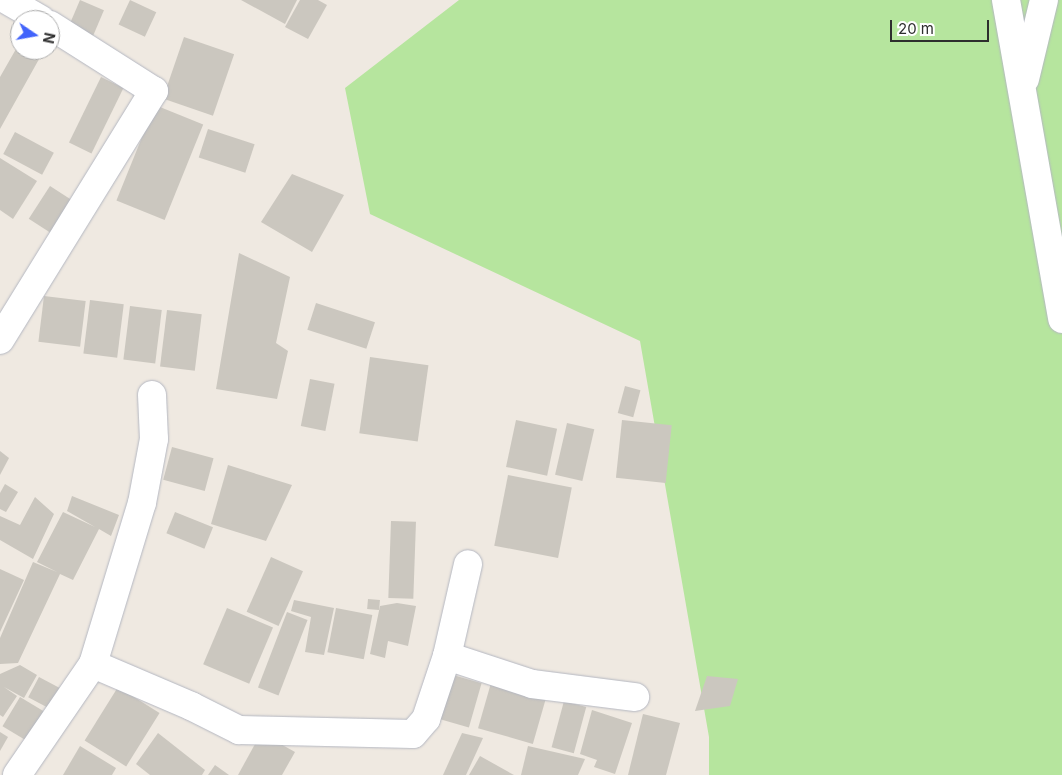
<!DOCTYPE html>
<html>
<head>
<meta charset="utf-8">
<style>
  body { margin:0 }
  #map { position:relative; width:1062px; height:775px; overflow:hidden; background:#efe9e1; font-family:Inter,sans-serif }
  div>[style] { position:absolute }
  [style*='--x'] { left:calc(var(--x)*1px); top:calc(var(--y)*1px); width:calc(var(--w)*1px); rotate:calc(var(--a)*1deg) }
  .green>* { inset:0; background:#b6e59e }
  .building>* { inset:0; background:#cbc7bf; transform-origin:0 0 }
  .roads { filter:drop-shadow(0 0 1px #b4b7c1) drop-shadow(0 0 1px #b4b7c1) }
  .minor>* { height:28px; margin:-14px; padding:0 14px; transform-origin:14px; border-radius:14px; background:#fff }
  span { translate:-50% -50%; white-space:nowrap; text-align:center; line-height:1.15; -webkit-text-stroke:5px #fff; paint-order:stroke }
  .north { position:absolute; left:10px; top:10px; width:50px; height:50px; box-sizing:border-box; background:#fff; border:1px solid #ababab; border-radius:50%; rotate:102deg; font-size:14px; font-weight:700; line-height:20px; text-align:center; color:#2e2e2e }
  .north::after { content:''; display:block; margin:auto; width:18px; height:22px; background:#4264fb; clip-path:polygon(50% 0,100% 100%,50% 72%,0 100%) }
  .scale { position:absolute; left:890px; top:20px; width:99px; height:22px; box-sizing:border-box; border:2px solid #2e2e2e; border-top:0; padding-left:6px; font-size:15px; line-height:18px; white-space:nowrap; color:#2e2e2e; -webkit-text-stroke:4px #fff; paint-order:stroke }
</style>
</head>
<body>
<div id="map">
  <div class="green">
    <div style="clip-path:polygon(459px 0,1062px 0,1062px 775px,709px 775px,709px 737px,640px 341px,370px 214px,345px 88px)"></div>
  </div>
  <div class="building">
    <div style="left:80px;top:0;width:26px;height:28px;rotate:23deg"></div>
    <div style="left:130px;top:0;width:29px;height:27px;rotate:25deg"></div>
    <div style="clip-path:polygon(241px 0,297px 0,285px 24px)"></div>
    <div style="clip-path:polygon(300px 0,318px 0,327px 5px,308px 39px,285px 27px)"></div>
    <div style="left:184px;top:37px;width:53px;height:65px;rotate:19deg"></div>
    <div style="clip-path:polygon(20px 42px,20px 50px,43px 52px,0 129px,0 77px)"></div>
    <div style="left:101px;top:77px;width:25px;height:73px;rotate:26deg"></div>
    <div style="left:155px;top:105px;width:52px;height:103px;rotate:22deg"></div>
    <div style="left:208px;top:129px;width:49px;height:30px;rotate:18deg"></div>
    <div style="left:15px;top:132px;width:44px;height:25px;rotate:28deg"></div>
    <div style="clip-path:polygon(0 158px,37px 181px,13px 219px,0 210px)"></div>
    <div style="clip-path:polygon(292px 174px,344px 195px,312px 252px,261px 222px)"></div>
    <div style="left:50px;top:186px;width:30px;height:39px;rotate:33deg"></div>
    <div style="clip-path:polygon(239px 253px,290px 277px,276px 343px,288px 351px,277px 399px,216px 389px)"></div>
    <div style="left:44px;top:296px;width:42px;height:46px;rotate:7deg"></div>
    <div style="left:90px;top:300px;width:34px;height:54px;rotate:7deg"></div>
    <div style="left:316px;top:303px;width:62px;height:28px;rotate:18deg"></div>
    <div style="left:130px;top:306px;width:32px;height:54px;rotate:7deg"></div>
    <div style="left:167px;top:310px;width:35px;height:57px;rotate:7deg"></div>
    <div style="left:370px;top:357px;width:59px;height:77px;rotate:8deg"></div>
    <div style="left:310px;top:379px;width:25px;height:48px;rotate:11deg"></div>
    <div style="left:625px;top:386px;width:16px;height:28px;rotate:15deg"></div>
    <div style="left:516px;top:420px;width:42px;height:48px;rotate:12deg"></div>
    <div style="left:622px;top:420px;width:50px;height:58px;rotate:6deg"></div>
    <div style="left:567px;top:423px;width:28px;height:53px;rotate:13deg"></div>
    <div style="left:172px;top:447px;width:43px;height:34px;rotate:15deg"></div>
    <div style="clip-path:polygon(0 451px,9px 458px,0 475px)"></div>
    <div style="clip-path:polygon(228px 465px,292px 485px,266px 541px,211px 524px)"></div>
    <div style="left:508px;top:475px;width:65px;height:72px;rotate:11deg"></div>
    <div style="clip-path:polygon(5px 484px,18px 492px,6px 512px,0 509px,0 493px)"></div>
    <div style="clip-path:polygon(72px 496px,119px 515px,111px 536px,99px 529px,73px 580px,60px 574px,18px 663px,0 664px,0 638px,33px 562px,57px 572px,37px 562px,63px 512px,95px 527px,67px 511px)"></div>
    <div style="clip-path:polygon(35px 497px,54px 514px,33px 559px,0 540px,0 516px,20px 525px)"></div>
    <div style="left:175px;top:512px;width:41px;height:23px;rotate:22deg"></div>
    <div style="left:391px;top:521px;width:25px;height:77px;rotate:2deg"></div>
    <div style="left:271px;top:557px;width:35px;height:60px;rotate:24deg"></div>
    <div style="clip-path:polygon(0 569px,24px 580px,0 632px)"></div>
    <div style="left:368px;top:599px;width:12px;height:10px;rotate:5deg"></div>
    <div style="clip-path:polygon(294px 600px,334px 608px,324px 655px,305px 652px,311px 617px,291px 611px)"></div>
    <div style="clip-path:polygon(397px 603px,416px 606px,408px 646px,388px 641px,385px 658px,370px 654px,380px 606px)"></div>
    <div style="left:227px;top:608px;width:50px;height:61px;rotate:23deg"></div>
    <div style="left:336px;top:608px;width:37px;height:45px;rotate:11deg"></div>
    <div style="left:287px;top:612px;width:22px;height:81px;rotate:21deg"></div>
    <div style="clip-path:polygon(20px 665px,37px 675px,24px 698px,4px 687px,17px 696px,3px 717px,0 715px,0 674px)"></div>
    <div style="left:446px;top:673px;width:37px;height:46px;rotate:16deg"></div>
    <div style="clip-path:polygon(707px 676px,738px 679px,730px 706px,695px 711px)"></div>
    <div style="left:39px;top:677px;width:24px;height:23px;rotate:28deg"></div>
    <div style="left:491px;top:683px;width:57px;height:47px;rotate:16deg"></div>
    <div style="left:118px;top:687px;width:49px;height:63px;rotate:32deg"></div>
    <div style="left:20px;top:697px;width:33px;height:34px;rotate:31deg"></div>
    <div style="left:564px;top:701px;width:23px;height:48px;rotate:15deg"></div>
    <div style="clip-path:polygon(592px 710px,632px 723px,615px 774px,594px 767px,597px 760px,580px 754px)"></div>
    <div style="clip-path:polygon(643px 714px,680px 723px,666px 775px,628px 775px)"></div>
    <div style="clip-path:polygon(0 732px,8px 737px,0 751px)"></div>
    <div style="clip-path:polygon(158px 733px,205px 770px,202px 775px,150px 775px,136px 764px)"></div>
    <div style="clip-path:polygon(261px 733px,295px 752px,282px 775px,238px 775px)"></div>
    <div style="clip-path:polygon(462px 733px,483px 738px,466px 775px,443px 775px)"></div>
    <div style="clip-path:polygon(80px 746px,116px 768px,112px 775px,63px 775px)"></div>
    <div style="clip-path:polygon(528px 746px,585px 759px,578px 775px,521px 775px)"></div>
    <div style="clip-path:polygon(480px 756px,514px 775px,469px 775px)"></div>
    <div style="clip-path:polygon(215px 765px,229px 775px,208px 775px)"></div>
  </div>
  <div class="roads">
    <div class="minor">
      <div style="--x:7;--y:0;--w:39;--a:30"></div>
      <div style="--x:1006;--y:0;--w:324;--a:80"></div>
      <div style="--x:1025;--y:79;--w:81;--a:-76.5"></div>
      <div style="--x:0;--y:340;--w:293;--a:-58.3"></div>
      <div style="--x:154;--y:91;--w:123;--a:-147.6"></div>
      <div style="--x:447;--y:656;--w:89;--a:18.2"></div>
      <div style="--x:532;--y:684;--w:104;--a:7.2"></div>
      <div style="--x:93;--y:664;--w:107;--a:23.2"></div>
      <div style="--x:191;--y:706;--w:54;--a:26.6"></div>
      <div style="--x:239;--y:730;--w:174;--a:1.3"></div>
      <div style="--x:413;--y:734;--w:20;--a:-49"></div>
      <div style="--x:426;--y:719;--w:66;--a:-71.6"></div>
      <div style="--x:447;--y:656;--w:94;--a:-77.1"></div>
      <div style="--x:17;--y:775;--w:135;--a:-55.6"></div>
      <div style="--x:93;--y:664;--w:168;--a:-73.1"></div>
      <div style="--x:142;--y:503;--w:65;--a:-79.4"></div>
      <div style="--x:154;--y:439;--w:44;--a:-92.6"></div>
    </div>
  </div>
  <div class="north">N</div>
  <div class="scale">20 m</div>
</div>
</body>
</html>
